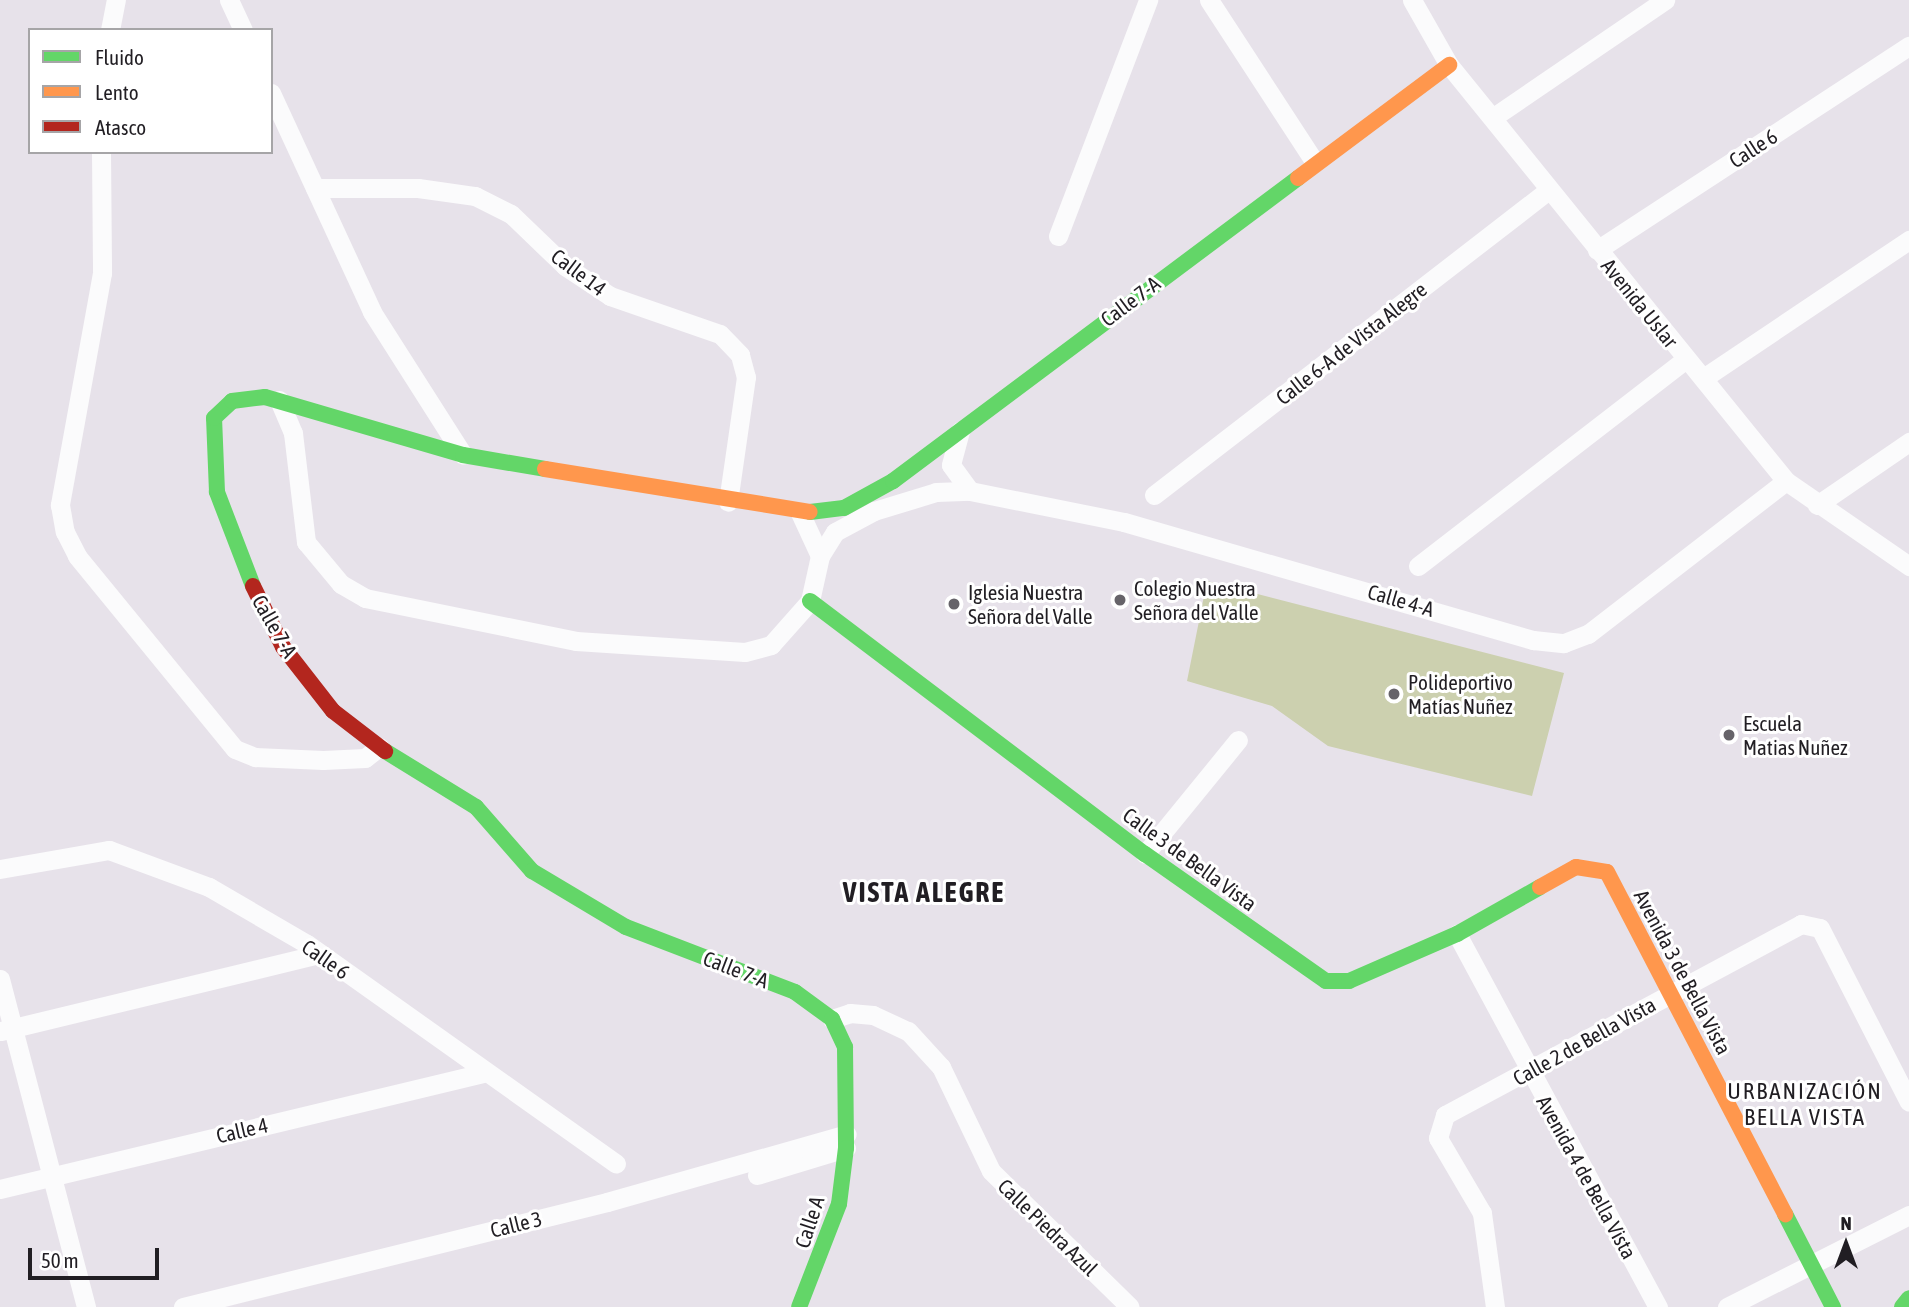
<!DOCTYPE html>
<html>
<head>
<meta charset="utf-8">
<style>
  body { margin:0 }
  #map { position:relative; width:1909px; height:1307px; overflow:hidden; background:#e7e2ea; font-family:"Asap Condensed",sans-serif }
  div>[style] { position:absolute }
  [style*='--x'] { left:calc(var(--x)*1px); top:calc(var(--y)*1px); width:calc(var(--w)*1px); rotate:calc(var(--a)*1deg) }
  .green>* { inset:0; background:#ccd0af }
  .street>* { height:19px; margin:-9.5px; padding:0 9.5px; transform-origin:9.5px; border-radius:9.5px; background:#fbfbfc }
  .fast>* { height:16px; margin:-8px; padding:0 8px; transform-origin:8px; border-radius:8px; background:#63d668 }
  .slow>* { height:16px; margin:-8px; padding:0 8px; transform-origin:8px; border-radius:8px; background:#ff974d }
  .jam>* { height:16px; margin:-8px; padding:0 8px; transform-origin:8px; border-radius:8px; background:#b3261e }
  .dots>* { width:19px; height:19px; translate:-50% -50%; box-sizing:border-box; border:4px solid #fff; border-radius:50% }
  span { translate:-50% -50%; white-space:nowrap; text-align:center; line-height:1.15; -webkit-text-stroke:6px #fff; paint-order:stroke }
  .street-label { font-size:21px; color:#211e23 }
  .poi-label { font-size:21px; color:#211e23 }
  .left { translate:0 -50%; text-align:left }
  .neighbourhood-label { font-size:23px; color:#211e23; letter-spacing:2px }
  .district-label { font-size:28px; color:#211e23; font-weight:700; letter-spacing:2px }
  .legend { position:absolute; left:28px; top:28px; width:245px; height:126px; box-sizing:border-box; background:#fff; border:2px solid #a6a5a7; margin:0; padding:9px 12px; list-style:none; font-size:21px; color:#211e23 }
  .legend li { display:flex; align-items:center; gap:14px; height:35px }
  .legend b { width:35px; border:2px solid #a6a5a7 }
  .north { position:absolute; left:1811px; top:1209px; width:70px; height:70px; -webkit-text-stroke:5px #fff; paint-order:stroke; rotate:0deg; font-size:19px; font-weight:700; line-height:28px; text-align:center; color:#211e23 }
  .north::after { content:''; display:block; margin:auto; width:24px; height:32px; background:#211e23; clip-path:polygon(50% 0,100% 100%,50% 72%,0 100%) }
  .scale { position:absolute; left:28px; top:1248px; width:131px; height:32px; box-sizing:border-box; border:4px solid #211e23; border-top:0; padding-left:9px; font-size:21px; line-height:24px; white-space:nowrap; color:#211e23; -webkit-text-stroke:5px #fff; paint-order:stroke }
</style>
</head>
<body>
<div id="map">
  <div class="green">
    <div style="clip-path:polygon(1207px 581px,1564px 673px,1532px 796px,1328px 746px,1272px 706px,1187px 681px)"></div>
  </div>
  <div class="street">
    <div style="--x:229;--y:0;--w:33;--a:65"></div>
    <div style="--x:1209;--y:0;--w:192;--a:56.9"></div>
    <div style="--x:1412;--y:0;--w:75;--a:60.4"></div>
    <div style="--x:1449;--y:65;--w:535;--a:50.99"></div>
    <div style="--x:1786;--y:481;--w:150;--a:34.6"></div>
    <div style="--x:110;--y:30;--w:31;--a:-79"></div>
    <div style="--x:271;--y:93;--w:241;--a:65.2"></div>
    <div style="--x:372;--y:312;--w:169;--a:57.5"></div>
    <div style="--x:1495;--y:116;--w:206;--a:-34.3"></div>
    <div style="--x:101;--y:152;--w:121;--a:89.5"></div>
    <div style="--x:102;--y:273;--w:236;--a:100.3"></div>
    <div style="--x:60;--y:505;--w:27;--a:80"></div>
    <div style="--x:65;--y:532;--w:27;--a:63"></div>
    <div style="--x:77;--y:556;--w:249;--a:50.7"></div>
    <div style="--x:235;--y:749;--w:22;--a:22"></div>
    <div style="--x:255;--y:757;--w:68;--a:2.5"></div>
    <div style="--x:323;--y:760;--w:42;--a:-2.7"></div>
    <div style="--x:365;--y:758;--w:18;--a:-38"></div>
    <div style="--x:315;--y:188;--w:103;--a:0"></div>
    <div style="--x:418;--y:188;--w:58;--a:8"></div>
    <div style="--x:475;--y:196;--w:40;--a:26.6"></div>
    <div style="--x:511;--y:214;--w:75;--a:43.9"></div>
    <div style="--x:565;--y:266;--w:54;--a:33.7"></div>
    <div style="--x:610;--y:296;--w:116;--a:19.1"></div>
    <div style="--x:720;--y:334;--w:29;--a:46"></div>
    <div style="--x:740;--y:355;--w:23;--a:75"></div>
    <div style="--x:746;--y:377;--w:126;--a:98.2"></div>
    <div style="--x:1058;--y:236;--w:253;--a:-69.1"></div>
    <div style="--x:1597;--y:250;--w:373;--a:-33.2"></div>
    <div style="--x:1705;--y:377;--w:246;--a:-33.9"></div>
    <div style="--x:279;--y:400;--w:36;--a:67"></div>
    <div style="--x:293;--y:433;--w:110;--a:83.2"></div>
    <div style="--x:306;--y:542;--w:55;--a:50.2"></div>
    <div style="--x:341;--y:584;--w:28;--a:30"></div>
    <div style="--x:365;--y:598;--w:215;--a:11.5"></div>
    <div style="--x:576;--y:641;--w:169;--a:3.7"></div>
    <div style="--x:745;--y:652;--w:27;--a:-15"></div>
    <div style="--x:771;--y:645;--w:59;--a:-48.4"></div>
    <div style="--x:810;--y:601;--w:46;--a:-77.5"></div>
    <div style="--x:820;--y:556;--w:47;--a:-114.9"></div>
    <div style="--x:960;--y:431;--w:35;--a:105"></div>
    <div style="--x:951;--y:465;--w:32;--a:54"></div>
    <div style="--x:1154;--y:495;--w:499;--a:-37.7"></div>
    <div style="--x:1817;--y:505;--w:112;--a:-34.4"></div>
    <div style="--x:820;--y:556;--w:28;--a:-58"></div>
    <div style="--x:835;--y:532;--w:44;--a:-28.3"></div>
    <div style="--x:874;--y:511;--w:65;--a:-17"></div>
    <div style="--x:936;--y:492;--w:34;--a:-2"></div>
    <div style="--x:970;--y:491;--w:157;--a:11.4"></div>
    <div style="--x:1124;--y:522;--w:426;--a:16.1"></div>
    <div style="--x:1533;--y:640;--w:31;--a:6"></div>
    <div style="--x:1564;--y:643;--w:26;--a:-21"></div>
    <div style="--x:1588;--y:634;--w:250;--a:-37.7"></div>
    <div style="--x:1418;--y:566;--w:339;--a:-37.7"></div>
    <div style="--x:1145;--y:854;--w:147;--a:-50.8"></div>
    <div style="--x:0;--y:869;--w:111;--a:-9.9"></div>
    <div style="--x:109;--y:850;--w:107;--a:20.3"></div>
    <div style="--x:209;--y:887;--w:113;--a:30.2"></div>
    <div style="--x:307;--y:944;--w:379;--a:35.4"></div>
    <div style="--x:1457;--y:934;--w:424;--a:61.7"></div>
    <div style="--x:0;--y:979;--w:339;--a:75.3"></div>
    <div style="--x:832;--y:1019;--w:19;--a:-18"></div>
    <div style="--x:850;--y:1013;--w:23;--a:5"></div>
    <div style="--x:873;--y:1015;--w:38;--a:25"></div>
    <div style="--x:908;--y:1031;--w:49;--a:47.5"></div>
    <div style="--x:941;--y:1067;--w:115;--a:64.3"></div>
    <div style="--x:991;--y:1171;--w:194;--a:44.4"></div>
    <div style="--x:1;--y:1031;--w:328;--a:-13.6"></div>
    <div style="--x:757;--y:1175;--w:93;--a:-16.9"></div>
    <div style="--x:0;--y:1189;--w:499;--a:-13.5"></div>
    <div style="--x:183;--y:1307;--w:437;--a:-13.9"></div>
    <div style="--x:607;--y:1202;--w:249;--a:-15.8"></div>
    <div style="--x:1495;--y:1307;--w:95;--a:-97.9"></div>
    <div style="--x:1482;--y:1213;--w:87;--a:-120.4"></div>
    <div style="--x:1438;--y:1138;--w:24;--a:-73"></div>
    <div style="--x:1445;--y:1115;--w:404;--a:-28.2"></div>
    <div style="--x:1801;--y:924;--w:19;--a:12"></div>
    <div style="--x:1820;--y:928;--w:195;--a:62.9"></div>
    <div style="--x:1727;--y:1307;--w:204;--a:-26.8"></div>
  </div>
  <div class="fast">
    <div style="--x:810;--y:512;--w:34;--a:-7"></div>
    <div style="--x:844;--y:508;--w:56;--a:-28.9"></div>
    <div style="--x:893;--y:481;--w:506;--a:-36.8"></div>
    <div style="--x:253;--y:586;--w:101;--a:-111"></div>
    <div style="--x:217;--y:492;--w:74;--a:-92.3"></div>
    <div style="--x:214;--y:418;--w:25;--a:-43"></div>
    <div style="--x:232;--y:401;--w:33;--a:-7"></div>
    <div style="--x:265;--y:397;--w:206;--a:16.3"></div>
    <div style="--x:463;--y:455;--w:83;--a:9.7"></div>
    <div style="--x:810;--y:601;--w:420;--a:37.1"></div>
    <div style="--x:1145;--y:854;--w:221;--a:35.1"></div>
    <div style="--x:1326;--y:981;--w:23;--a:0"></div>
    <div style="--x:1349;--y:981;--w:118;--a:-23.5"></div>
    <div style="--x:1457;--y:934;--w:95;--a:-29.5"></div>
    <div style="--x:385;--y:751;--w:107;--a:31.6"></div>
    <div style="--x:476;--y:807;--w:85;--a:48.8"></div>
    <div style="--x:532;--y:871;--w:109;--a:30.8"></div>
    <div style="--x:626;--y:927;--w:181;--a:21"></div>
    <div style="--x:795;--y:992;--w:46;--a:36.1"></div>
    <div style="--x:832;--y:1019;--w:31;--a:65"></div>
    <div style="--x:845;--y:1047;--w:101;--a:89.4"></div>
    <div style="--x:846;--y:1148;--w:56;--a:97.1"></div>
    <div style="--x:839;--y:1204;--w:110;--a:111.2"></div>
    <div style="--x:1785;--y:1214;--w:105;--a:62.7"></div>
    <div style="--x:1902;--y:1307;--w:11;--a:-52"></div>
  </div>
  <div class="slow">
    <div style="--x:1298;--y:178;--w:189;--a:-36.8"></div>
    <div style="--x:545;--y:469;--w:268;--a:9.2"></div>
    <div style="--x:1540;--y:887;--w:41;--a:-29.1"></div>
    <div style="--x:1576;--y:867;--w:31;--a:9"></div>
    <div style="--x:1607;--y:872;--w:386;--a:62.5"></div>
  </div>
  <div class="jam">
    <div style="--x:253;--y:586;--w:68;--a:63.8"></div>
    <div style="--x:283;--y:647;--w:81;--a:52"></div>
    <div style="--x:333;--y:711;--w:66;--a:37.6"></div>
  </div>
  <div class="dots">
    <div style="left:1120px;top:600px;background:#666369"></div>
    <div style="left:954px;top:604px;background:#666369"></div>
    <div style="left:1394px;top:694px;background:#666369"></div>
    <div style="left:1729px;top:735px;background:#666369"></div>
  </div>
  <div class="street-label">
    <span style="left:1753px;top:148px;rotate:-33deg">Calle 6</span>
    <span style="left:579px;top:272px;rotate:37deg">Calle 14</span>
    <span style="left:1130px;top:301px;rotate:-37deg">Calle 7-A</span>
    <span style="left:1640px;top:303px;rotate:51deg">Avenida Uslar</span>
    <span style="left:1351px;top:343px;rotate:-38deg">Calle 6-A de Vista Alegre</span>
    <span style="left:1401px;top:600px;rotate:16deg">Calle 4-A</span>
    <span style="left:275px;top:626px;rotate:60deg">Calle 7-A</span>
    <span style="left:1190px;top:859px;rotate:36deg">Calle 3 de Bella Vista</span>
    <span style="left:326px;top:959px;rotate:35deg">Calle 6</span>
    <span style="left:736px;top:969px;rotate:21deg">Calle 7-A</span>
    <span style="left:1683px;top:972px;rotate:62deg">Avenida 3 de Bella Vista</span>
    <span style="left:1584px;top:1041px;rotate:-29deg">Calle 2 de Bella Vista</span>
    <span style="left:242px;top:1130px;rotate:-13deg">Calle 4</span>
    <span style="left:1587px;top:1177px;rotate:61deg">Avenida 4 de Bella Vista</span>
    <span style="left:809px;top:1222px;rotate:-72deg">Calle A</span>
    <span style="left:516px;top:1224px;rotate:-14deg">Calle 3</span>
    <span style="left:1048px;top:1227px;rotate:44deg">Calle Piedra Azul</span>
  </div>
  <div class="poi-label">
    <span class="left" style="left:1134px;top:600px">Colegio Nuestra<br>Señora del Valle</span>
    <span class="left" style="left:968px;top:604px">Iglesia Nuestra<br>Señora del Valle</span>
    <span class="left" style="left:1408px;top:694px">Polideportivo<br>Matías Nuñez</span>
    <span class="left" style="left:1743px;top:735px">Escuela<br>Matias Nuñez</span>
  </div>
  <div class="neighbourhood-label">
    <span style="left:1805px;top:1104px">URBANIZACIÓN<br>BELLA VISTA</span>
  </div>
  <div class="district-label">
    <span style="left:924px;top:892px">VISTA ALEGRE</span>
  </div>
  <ul class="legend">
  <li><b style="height:9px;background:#63d668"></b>Fluido</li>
  <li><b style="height:9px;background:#ff974d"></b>Lento</li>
  <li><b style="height:9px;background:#b3261e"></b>Atasco</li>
  </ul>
  <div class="north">N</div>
  <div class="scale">50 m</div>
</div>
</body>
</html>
